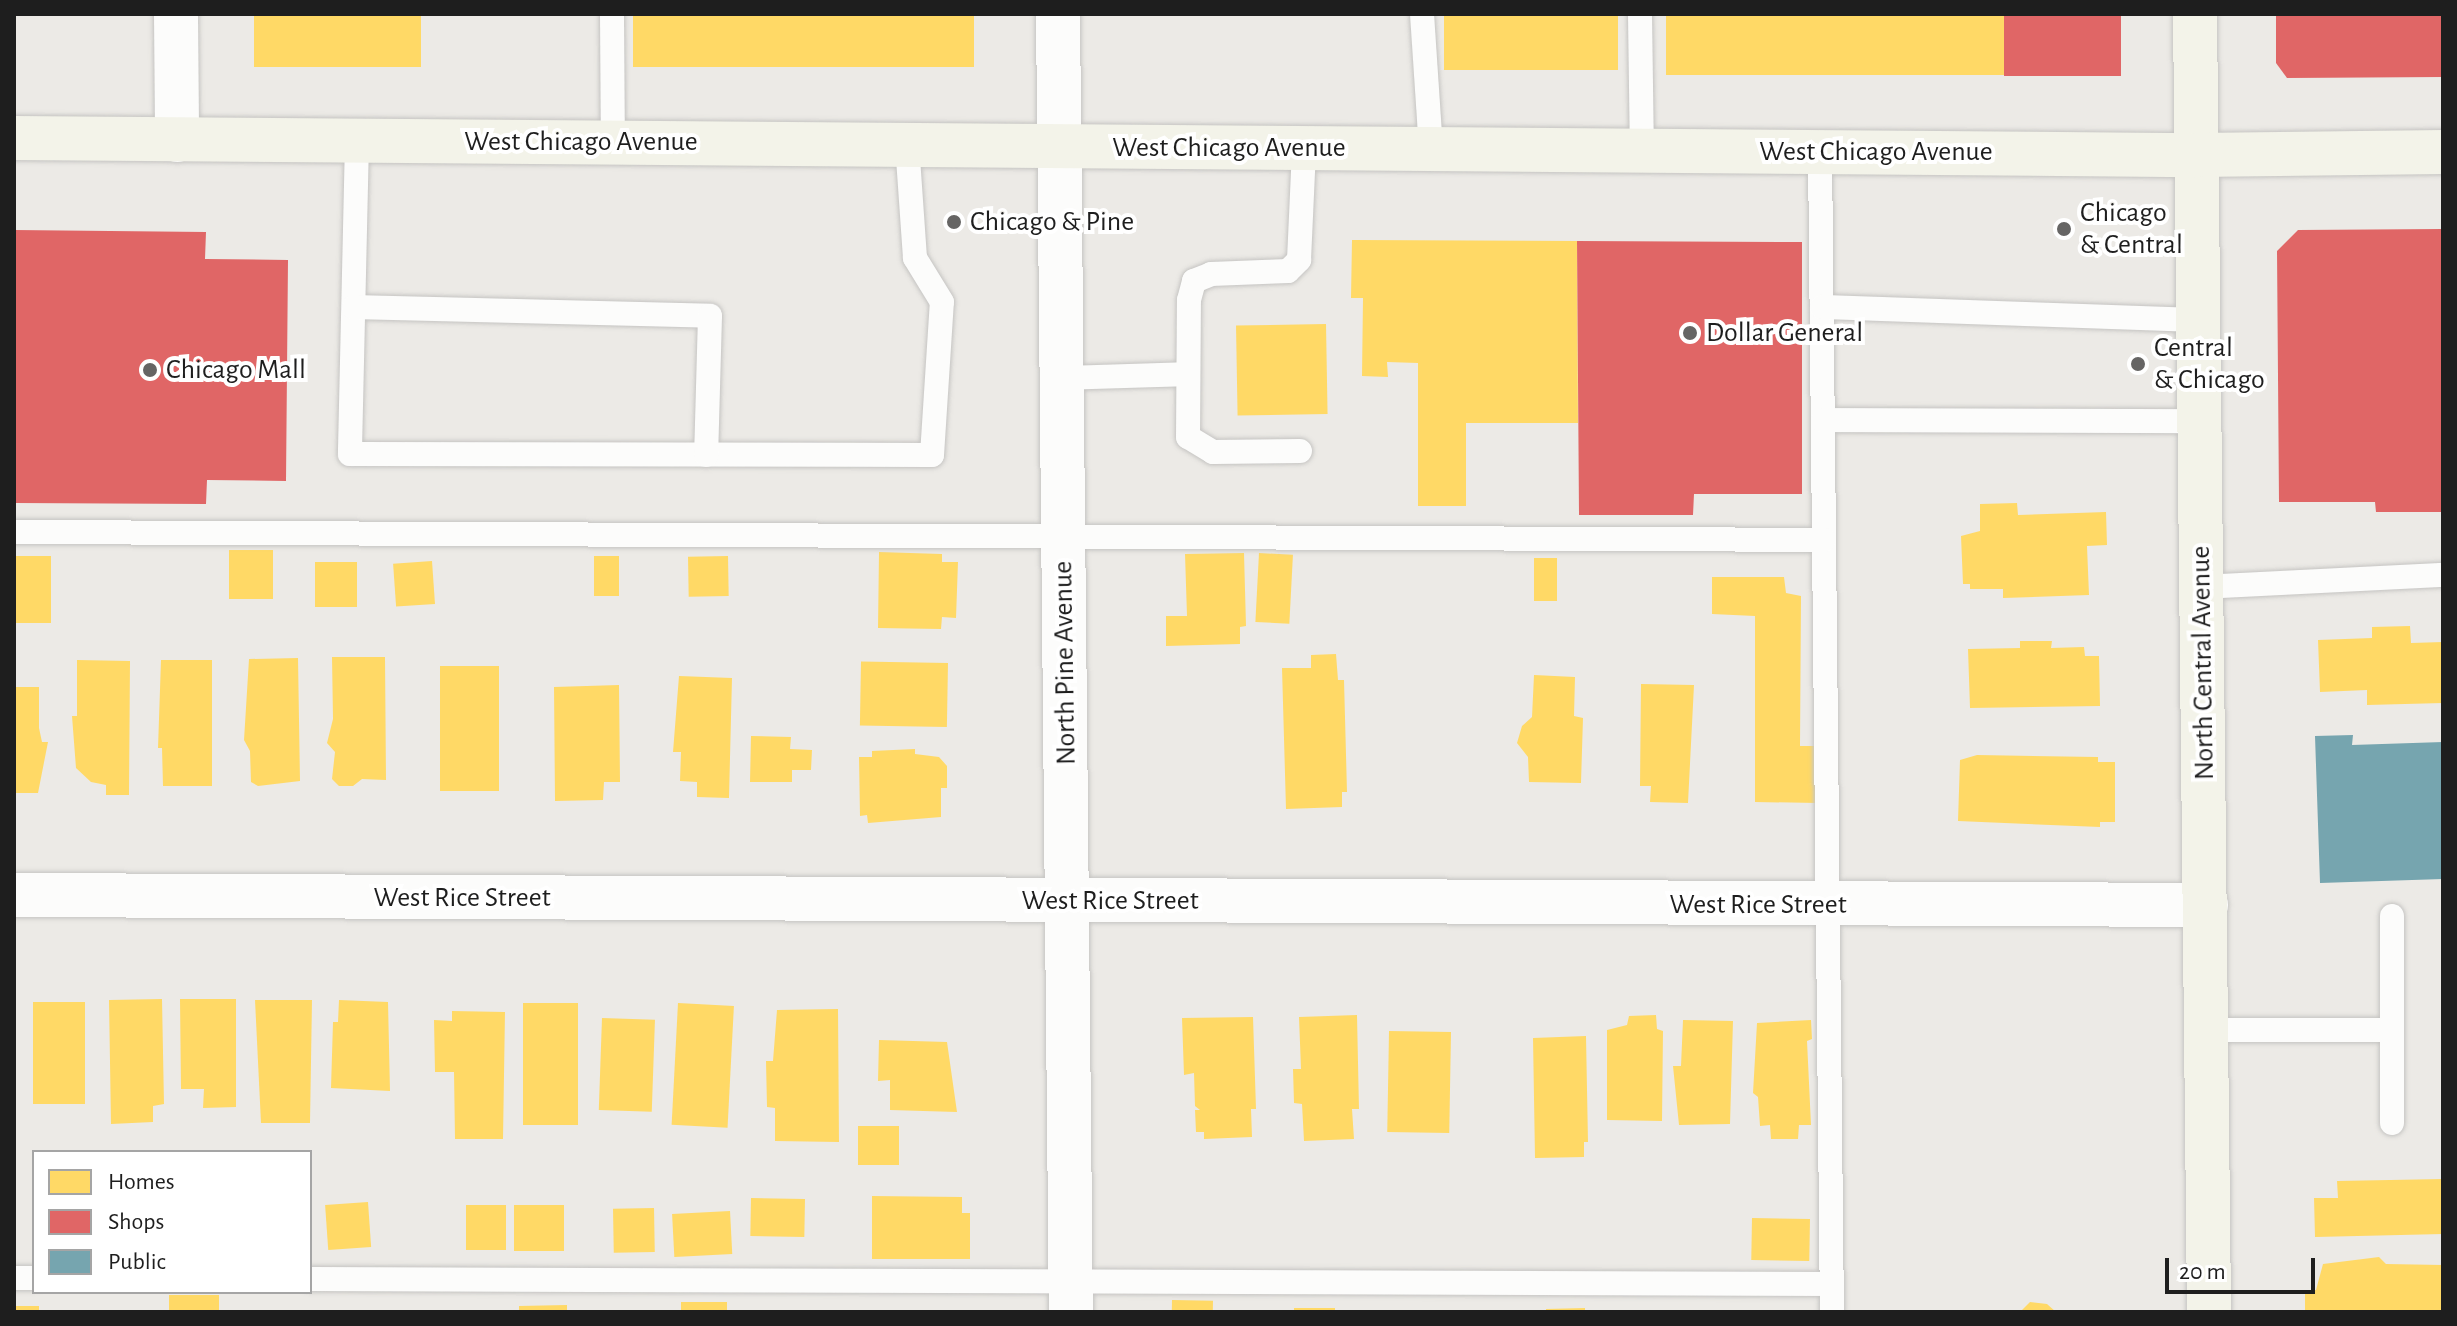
<!DOCTYPE html>
<html>
<head>
<meta charset="utf-8">
<style>
  body { margin:0 }
  #map { position:relative; width:2457px; height:1326px; overflow:hidden; background:#eceae6; font-family:"Alegreya Sans",sans-serif }
  div>[style] { position:absolute }
  [style*='--x'] { left:calc(var(--x)*1px); top:calc(var(--y)*1px); width:calc(var(--w)*1px); rotate:calc(var(--a)*1deg) }
  .homes>* { inset:0; background:#ffd966; transform-origin:0 0 }
  .shops>* { inset:0; background:#e06666; transform-origin:0 0 }
  .public>* { inset:0; background:#76a5af }
  .roads { filter:drop-shadow(0 0 2px #c5c4c2) drop-shadow(0 0 2px #c5c4c2) }
  .lane>* { height:24px; margin:-12px; padding:0 12px; transform-origin:12px; border-radius:12px; background:#fcfcfb }
  .street>* { height:44px; margin:-22px; padding:0 22px; transform-origin:22px; border-radius:22px; background:#fcfcfb }
  .secondary>* { height:44px; margin:-22px; padding:0 22px; transform-origin:22px; border-radius:22px; background:#f3f3e9 }
  .dots>* { width:22px; height:22px; translate:-50% -50%; box-sizing:border-box; border:4px solid #fff; border-radius:50% }
  span { translate:-50% -50%; white-space:nowrap; text-align:center; line-height:1.15; -webkit-text-stroke:8px #fff; paint-order:stroke }
  .street-label { font-size:28px; color:#1e1e1e }
  .poi-label { font-size:28px; color:#1e1e1e }
  .left { translate:0 -50%; text-align:left }
  .frame { position:absolute; inset:0; border:16px solid #1e1e1e; pointer-events:none }
  .legend { position:absolute; left:32px; top:1150px; width:280px; height:144px; box-sizing:border-box; background:#fff; border:2px solid #a5a5a5; margin:0; padding:10px 14px; list-style:none; font-size:24px; color:#1e1e1e }
  .legend li { display:flex; align-items:center; gap:16px; height:40px }
  .legend b { width:40px; border:2px solid #a5a5a5 }
  .scale { position:absolute; left:2165px; top:1258px; width:150px; height:36px; box-sizing:border-box; border:4px solid #1e1e1e; border-top:0; padding-left:10px; font-size:24px; line-height:28px; white-space:nowrap; color:#1e1e1e; -webkit-text-stroke:6px #fff; paint-order:stroke }
</style>
</head>
<body>
<div id="map">
  <div class="homes">
    <div style="left:254px;top:14px;width:167px;height:53px"></div>
    <div style="left:633px;top:14px;width:341px;height:53px"></div>
    <div style="left:1444px;top:14px;width:174px;height:56px"></div>
    <div style="left:1666px;top:14px;width:338px;height:61px"></div>
    <div style="clip-path:polygon(1352px 240px,1577px 241px,1578px 423px,1466px 423px,1466px 506px,1418px 506px,1418px 363px,1387px 362px,1388px 377px,1362px 376px,1363px 298px,1351px 298px)"></div>
    <div style="left:1326px;top:324px;width:90px;height:90px;rotate:89deg"></div>
    <div style="clip-path:polygon(2017px 503px,2018px 515px,2106px 512px,2107px 545px,2087px 546px,2089px 595px,2003px 598px,2003px 589px,1970px 589px,1970px 584px,1963px 584px,1961px 536px,1980px 531px,1980px 504px)"></div>
    <div style="left:229px;top:550px;width:44px;height:49px"></div>
    <div style="clip-path:polygon(879px 552px,942px 554px,942px 562px,958px 562px,956px 618px,942px 617px,941px 629px,878px 628px)"></div>
    <div style="clip-path:polygon(1244px 553px,1246px 626px,1240px 627px,1240px 644px,1166px 646px,1166px 616px,1187px 616px,1185px 554px)"></div>
    <div style="left:1259px;top:553px;width:34px;height:69px;rotate:3deg"></div>
    <div style="left:14px;top:556px;width:37px;height:67px"></div>
    <div style="left:594px;top:556px;width:25px;height:40px"></div>
    <div style="left:728px;top:556px;width:40px;height:40px;rotate:89deg"></div>
    <div style="left:1557px;top:558px;width:43px;height:23px;rotate:90deg"></div>
    <div style="left:432px;top:561px;width:43px;height:39px;rotate:86deg"></div>
    <div style="left:315px;top:562px;width:42px;height:45px"></div>
    <div style="clip-path:polygon(1712px 577px,1784px 577px,1786px 593px,1801px 596px,1800px 746px,1818px 746px,1818px 803px,1755px 802px,1755px 616px,1712px 614px)"></div>
    <div style="clip-path:polygon(2410px 626px,2411px 643px,2443px 642px,2443px 703px,2367px 705px,2367px 690px,2320px 692px,2318px 640px,2372px 638px,2372px 627px)"></div>
    <div style="clip-path:polygon(2020px 641px,2052px 641px,2051px 648px,2084px 647px,2085px 656px,2099px 656px,2100px 706px,1970px 708px,1968px 649px,2020px 648px)"></div>
    <div style="clip-path:polygon(1336px 654px,1338px 680px,1344px 680px,1347px 792px,1342px 792px,1342px 807px,1286px 809px,1282px 668px,1311px 668px,1311px 655px)"></div>
    <div style="clip-path:polygon(332px 657px,385px 657px,386px 780px,362px 779px,353px 786px,339px 786px,332px 779px,335px 752px,327px 743px,333px 719px)"></div>
    <div style="clip-path:polygon(298px 658px,300px 781px,258px 786px,251px 782px,250px 751px,244px 740px,249px 659px)"></div>
    <div style="clip-path:polygon(77px 660px,130px 661px,129px 795px,106px 795px,106px 785px,91px 782px,76px 768px,72px 716px,77px 716px)"></div>
    <div style="clip-path:polygon(161px 660px,212px 660px,212px 786px,163px 786px,162px 748px,158px 748px)"></div>
    <div style="left:948px;top:663px;width:64px;height:87px;rotate:91deg"></div>
    <div style="left:440px;top:666px;width:59px;height:125px"></div>
    <div style="clip-path:polygon(1534px 675px,1575px 677px,1574px 716px,1583px 718px,1581px 783px,1529px 782px,1528px 757px,1517px 743px,1522px 726px,1532px 717px)"></div>
    <div style="clip-path:polygon(679px 676px,732px 678px,729px 798px,697px 797px,697px 782px,680px 781px,681px 752px,673px 752px)"></div>
    <div style="clip-path:polygon(1641px 684px,1694px 685px,1688px 803px,1650px 802px,1651px 786px,1640px 786px)"></div>
    <div style="clip-path:polygon(619px 685px,620px 782px,604px 782px,603px 800px,555px 801px,554px 687px)"></div>
    <div style="clip-path:polygon(14px 687px,39px 687px,39px 728px,42px 742px,48px 742px,38px 793px,14px 793px)"></div>
    <div style="clip-path:polygon(751px 736px,791px 737px,790px 749px,812px 750px,811px 770px,792px 770px,792px 782px,750px 782px)"></div>
    <div style="clip-path:polygon(915px 749px,915px 754px,939px 757px,947px 766px,947px 788px,941px 788px,941px 817px,868px 823px,867px 815px,860px 816px,859px 757px,872px 757px,872px 751px)"></div>
    <div style="clip-path:polygon(1977px 755px,2098px 757px,2098px 762px,2115px 762px,2115px 822px,2100px 822px,2100px 827px,1958px 821px,1960px 760px)"></div>
    <div style="clip-path:polygon(162px 999px,164px 1104px,153px 1106px,153px 1122px,111px 1124px,109px 1000px)"></div>
    <div style="clip-path:polygon(180px 999px,236px 999px,236px 1107px,203px 1108px,204px 1089px,181px 1089px)"></div>
    <div style="clip-path:polygon(255px 1000px,312px 1000px,310px 1123px,261px 1123px)"></div>
    <div style="clip-path:polygon(339px 1000px,388px 1002px,390px 1091px,331px 1088px,333px 1022px,338px 1022px)"></div>
    <div style="left:33px;top:1002px;width:52px;height:102px"></div>
    <div style="left:523px;top:1003px;width:55px;height:122px"></div>
    <div style="left:678px;top:1003px;width:56px;height:122px;rotate:3deg"></div>
    <div style="clip-path:polygon(838px 1009px,839px 1142px,775px 1141px,775px 1108px,767px 1107px,766px 1061px,773px 1061px,777px 1010px)"></div>
    <div style="clip-path:polygon(452px 1011px,505px 1012px,503px 1139px,455px 1139px,454px 1072px,435px 1072px,434px 1020px,452px 1021px)"></div>
    <div style="clip-path:polygon(1357px 1015px,1359px 1109px,1352px 1109px,1354px 1139px,1304px 1141px,1302px 1104px,1294px 1103px,1293px 1069px,1301px 1069px,1299px 1017px)"></div>
    <div style="clip-path:polygon(1656px 1015px,1657px 1029px,1663px 1031px,1662px 1121px,1607px 1120px,1607px 1030px,1627px 1025px,1629px 1016px)"></div>
    <div style="clip-path:polygon(1253px 1017px,1256px 1109px,1251px 1109px,1252px 1137px,1204px 1139px,1204px 1132px,1196px 1132px,1195px 1110px,1200px 1110px,1195px 1106px,1194px 1073px,1184px 1075px,1182px 1018px)"></div>
    <div style="left:602px;top:1018px;width:53px;height:92px;rotate:2deg"></div>
    <div style="clip-path:polygon(1683px 1020px,1733px 1021px,1730px 1124px,1679px 1125px,1673px 1066px,1681px 1066px)"></div>
    <div style="clip-path:polygon(1811px 1020px,1812px 1039px,1807px 1041px,1811px 1125px,1799px 1125px,1798px 1139px,1771px 1139px,1770px 1125px,1760px 1126px,1758px 1097px,1753px 1093px,1757px 1023px)"></div>
    <div style="left:1451px;top:1032px;width:101px;height:62px;rotate:91deg"></div>
    <div style="clip-path:polygon(1586px 1036px,1588px 1142px,1584px 1142px,1584px 1157px,1535px 1158px,1533px 1038px)"></div>
    <div style="clip-path:polygon(879px 1040px,947px 1042px,957px 1112px,890px 1110px,890px 1080px,878px 1081px)"></div>
    <div style="left:858px;top:1126px;width:41px;height:39px"></div>
    <div style="clip-path:polygon(2443px 1179px,2443px 1234px,2315px 1237px,2314px 1198px,2338px 1198px,2337px 1181px)"></div>
    <div style="clip-path:polygon(872px 1196px,962px 1197px,962px 1213px,970px 1213px,970px 1259px,872px 1259px)"></div>
    <div style="left:751px;top:1198px;width:54px;height:38px;rotate:1deg"></div>
    <div style="left:368px;top:1202px;width:45px;height:43px;rotate:86deg"></div>
    <div style="left:466px;top:1205px;width:40px;height:45px"></div>
    <div style="left:564px;top:1205px;width:46px;height:50px;rotate:90deg"></div>
    <div style="left:654px;top:1208px;width:44px;height:41px;rotate:89deg"></div>
    <div style="left:730px;top:1211px;width:43px;height:58px;rotate:87deg"></div>
    <div style="left:1752px;top:1218px;width:58px;height:42px;rotate:1deg"></div>
    <div style="clip-path:polygon(2379px 1257px,2386px 1264px,2443px 1265px,2443px 1312px,2305px 1312px,2305px 1290px,2316px 1290px,2323px 1264px)"></div>
    <div style="left:169px;top:1295px;width:50px;height:17px"></div>
    <div style="left:1172px;top:1300px;width:41px;height:12px;rotate:1deg"></div>
    <div style="left:681px;top:1302px;width:46px;height:10px"></div>
    <div style="clip-path:polygon(2030px 1302px,2047px 1304px,2056px 1312px,2020px 1312px)"></div>
    <div style="clip-path:polygon(567px 1305px,567px 1312px,519px 1312px,519px 1306px)"></div>
    <div style="left:14px;top:1306px;width:25px;height:6px"></div>
    <div style="left:1294px;top:1308px;width:41px;height:4px"></div>
    <div style="clip-path:polygon(1585px 1308px,1585px 1312px,1546px 1312px,1546px 1309px)"></div>
  </div>
  <div class="shops">
    <div style="left:2004px;top:14px;width:117px;height:62px"></div>
    <div style="clip-path:polygon(2276px 14px,2443px 14px,2443px 77px,2287px 78px,2276px 63px)"></div>
    <div style="clip-path:polygon(2443px 229px,2443px 512px,2376px 512px,2375px 502px,2279px 502px,2277px 251px,2298px 230px)"></div>
    <div style="clip-path:polygon(14px 230px,206px 232px,205px 259px,288px 260px,286px 481px,207px 480px,206px 504px,14px 503px)"></div>
    <div style="clip-path:polygon(1577px 241px,1802px 242px,1802px 494px,1694px 494px,1693px 515px,1579px 515px)"></div>
  </div>
  <div class="public">
    <div style="clip-path:polygon(2353px 735px,2352px 745px,2443px 742px,2443px 879px,2320px 883px,2315px 736px)"></div>
  </div>
  <div class="roads">
    <div class="lane">
      <div style="--x:612;--y:14;--w:129;--a:89.6"></div>
      <div style="--x:1422;--y:14;--w:135;--a:86.2"></div>
      <div style="--x:1640;--y:14;--w:137;--a:89.2"></div>
      <div style="--x:357;--y:141;--w:313;--a:91.3"></div>
      <div style="--x:350;--y:454;--w:582;--a:0.1"></div>
      <div style="--x:932;--y:455;--w:153;--a:-86.3"></div>
      <div style="--x:942;--y:302;--w:52;--a:-121.5"></div>
      <div style="--x:915;--y:258;--w:113;--a:-94"></div>
      <div style="--x:1820;--y:152;--w:1160;--a:89.41"></div>
      <div style="--x:354;--y:307;--w:356;--a:1.4"></div>
      <div style="--x:710;--y:316;--w:139;--a:91.6"></div>
      <div style="--x:1822;--y:307;--w:378;--a:2"></div>
      <div style="--x:1062;--y:378;--w:126;--a:-1.8"></div>
      <div style="--x:1823;--y:420;--w:378;--a:0.2"></div>
      <div style="--x:1300;--y:451;--w:87;--a:179.3"></div>
      <div style="--x:1213;--y:452;--w:29;--a:-149"></div>
      <div style="--x:1188;--y:437;--w:137;--a:-89.6"></div>
      <div style="--x:1189;--y:300;--w:20;--a:-75"></div>
      <div style="--x:1194;--y:281;--w:18;--a:-22"></div>
      <div style="--x:1211;--y:274;--w:77;--a:-2.2"></div>
      <div style="--x:1288;--y:271;--w:16;--a:-45"></div>
      <div style="--x:1299;--y:260;--w:112;--a:-87.4"></div>
      <div style="--x:14;--y:532;--w:1810;--a:0.25"></div>
      <div style="--x:2203;--y:587;--w:240;--a:-2.9"></div>
      <div style="--x:2392;--y:916;--w:207;--a:90"></div>
      <div style="--x:2207;--y:1030;--w:184;--a:0"></div>
      <div style="--x:14;--y:1278;--w:20;--a:0"></div>
      <div style="--x:310;--y:1279;--w:1522;--a:0.19"></div>
    </div>
    <div class="street">
      <div style="--x:176;--y:14;--w:126;--a:89.5"></div>
      <div style="--x:1058;--y:14;--w:1298;--a:89.43"></div>
      <div style="--x:14;--y:895;--w:2192;--a:0.26"></div>
    </div>
    <div class="secondary">
      <div style="--x:2195;--y:14;--w:1298;--a:89.38"></div>
      <div style="--x:14;--y:138;--w:2183;--a:0.45"></div>
      <div style="--x:2197;--y:155;--w:246;--a:-0.7"></div>
    </div>
  </div>
  <div class="dots">
    <div style="left:954px;top:222px;background:#666564"></div>
    <div style="left:2064px;top:229px;background:#666564"></div>
    <div style="left:1690px;top:333px;background:#666564"></div>
    <div style="left:2138px;top:364px;background:#666564"></div>
    <div style="left:150px;top:370px;background:#666564"></div>
  </div>
  <div class="street-label">
    <span style="left:581px;top:142px">West Chicago Avenue</span>
    <span style="left:1229px;top:148px">West Chicago Avenue</span>
    <span style="left:1876px;top:152px">West Chicago Avenue</span>
    <span style="left:1065px;top:663px;rotate:-91deg">North Pine Avenue</span>
    <span style="left:2203px;top:663px;rotate:-91deg">North Central Avenue</span>
    <span style="left:462px;top:898px">West Rice Street</span>
    <span style="left:1110px;top:901px">West Rice Street</span>
    <span style="left:1758px;top:905px">West Rice Street</span>
  </div>
  <div class="poi-label">
    <span class="left" style="left:2080px;top:229px">Chicago<br>&amp; Central</span>
    <span class="left" style="left:970px;top:222px">Chicago &amp; Pine</span>
    <span class="left" style="left:1706px;top:333px">Dollar General</span>
    <span class="left" style="left:2154px;top:364px">Central<br>&amp; Chicago</span>
    <span class="left" style="left:166px;top:370px">Chicago Mall</span>
  </div>
  <div class="frame"></div>
  <ul class="legend">
  <li><b style="height:22px;background:#ffd966"></b>Homes</li>
  <li><b style="height:22px;background:#e06666"></b>Shops</li>
  <li><b style="height:22px;background:#76a5af"></b>Public</li>
  </ul>
  <div class="scale">20 m</div>
</div>
</body>
</html>
